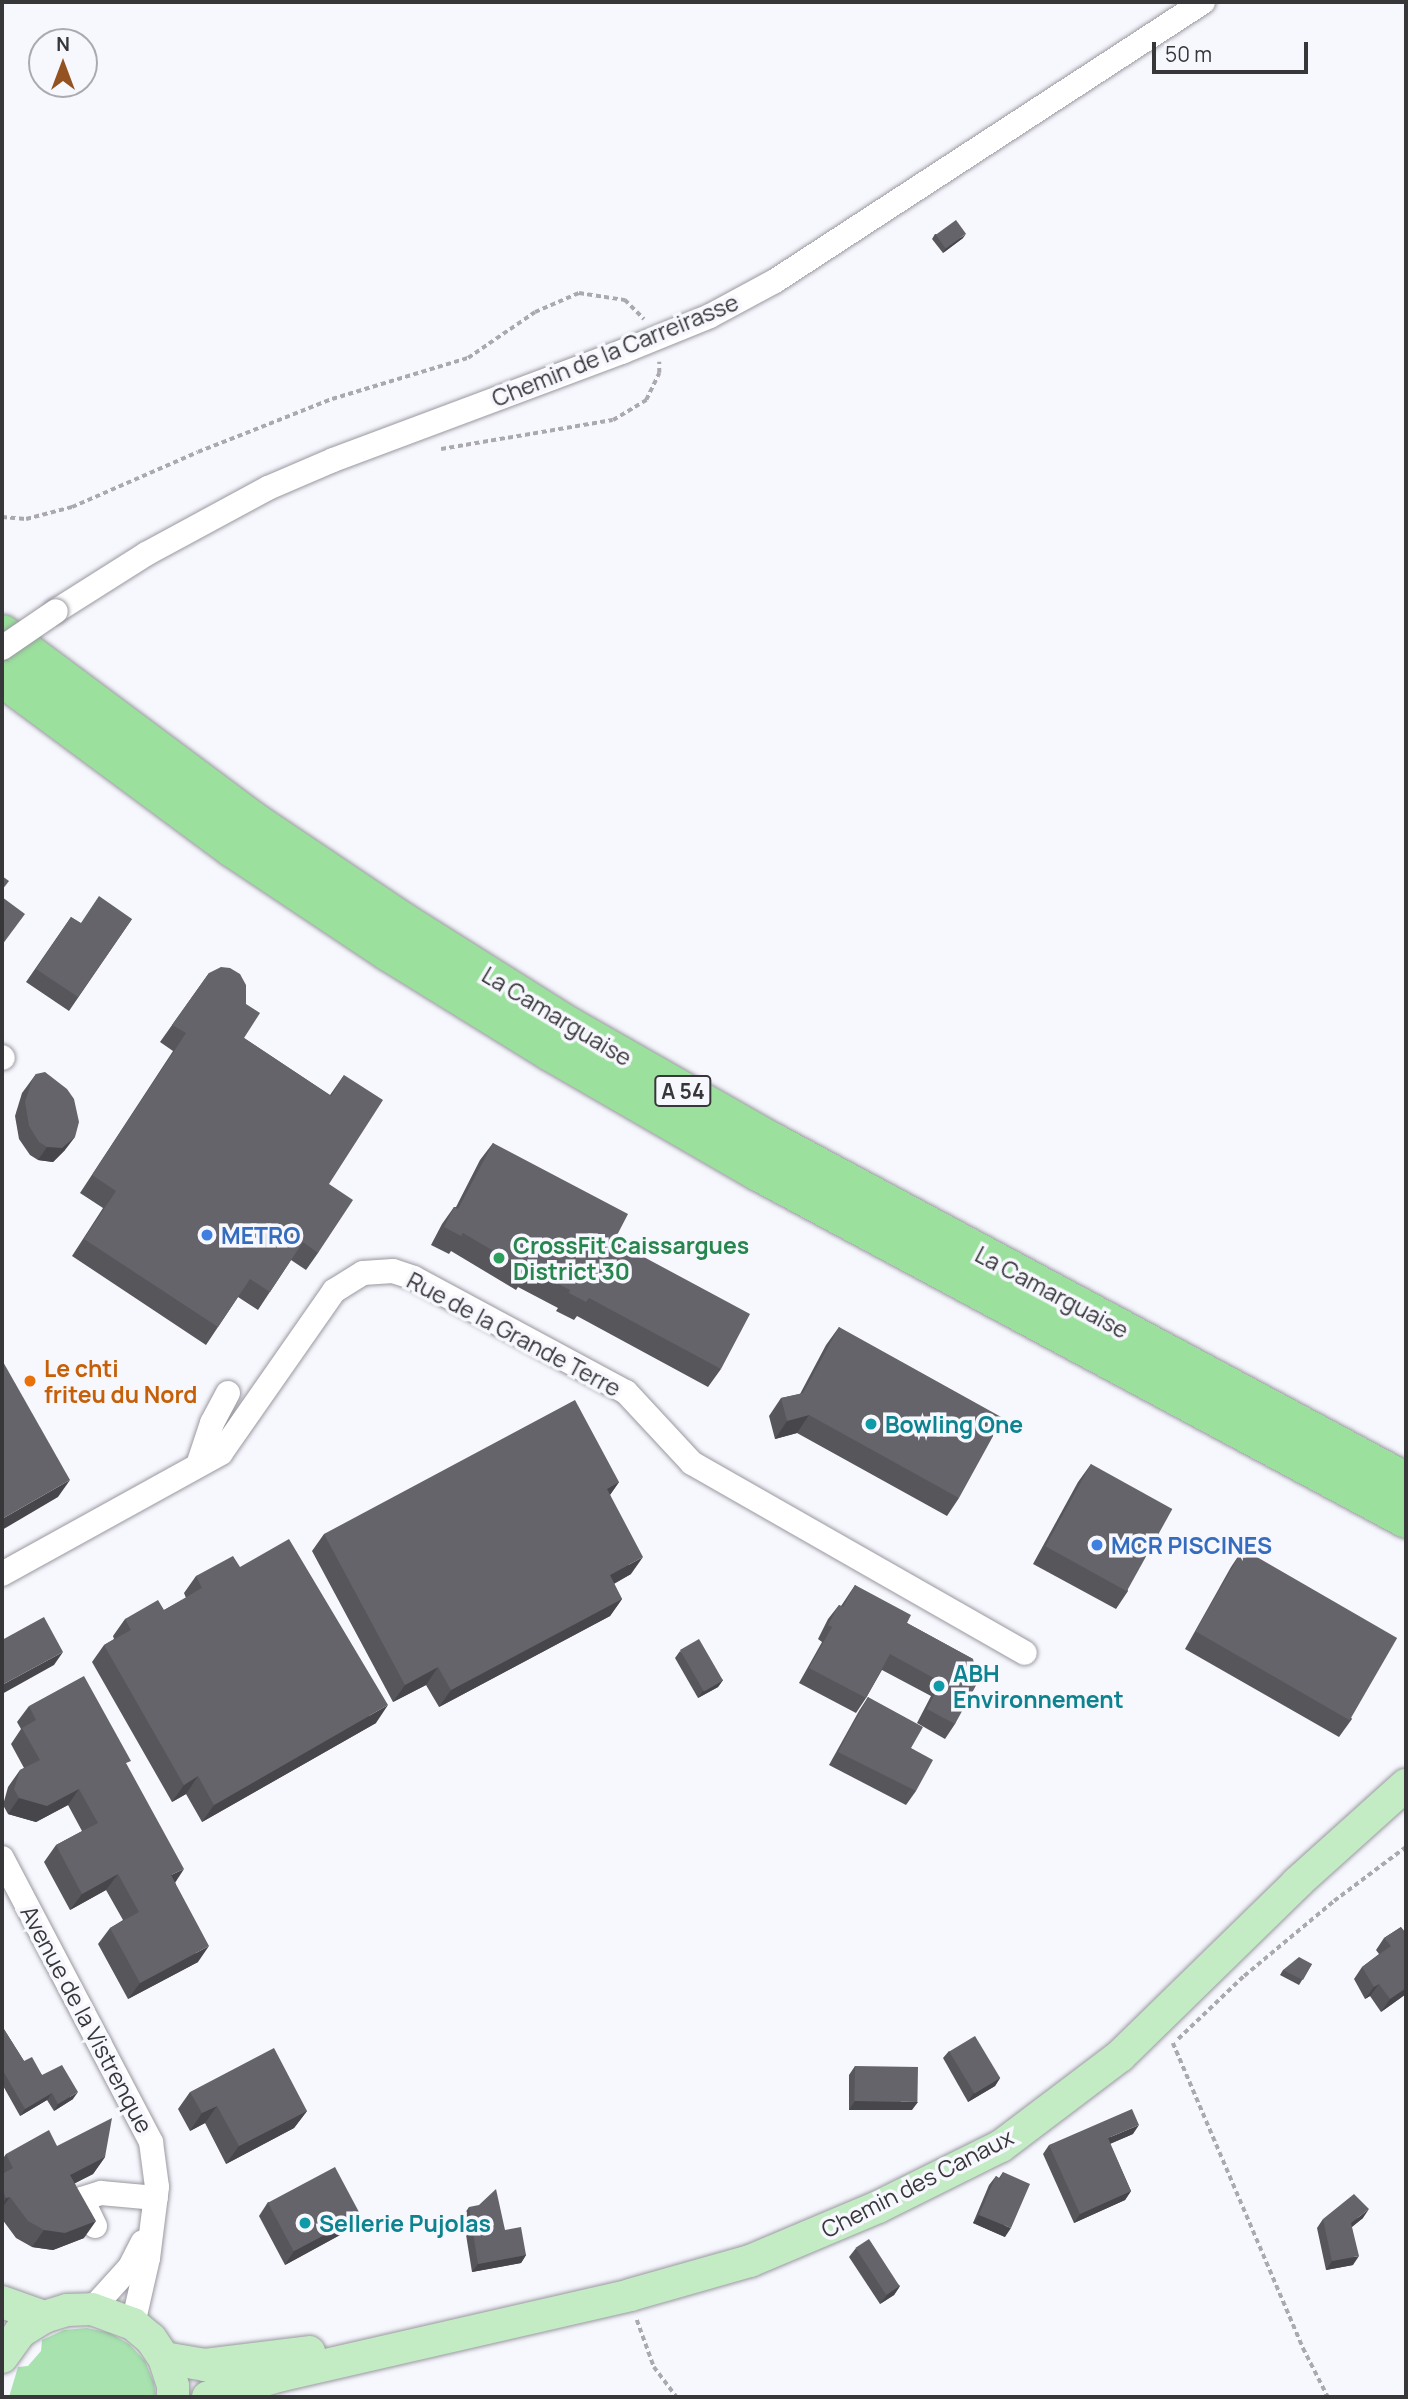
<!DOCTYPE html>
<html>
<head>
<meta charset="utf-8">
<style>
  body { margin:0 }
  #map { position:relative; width:1408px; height:2399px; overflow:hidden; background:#f7f7fe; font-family:Manrope,sans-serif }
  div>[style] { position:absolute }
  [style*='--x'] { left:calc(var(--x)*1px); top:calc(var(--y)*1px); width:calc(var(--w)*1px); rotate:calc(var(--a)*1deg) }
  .green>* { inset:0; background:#a7e2af }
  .path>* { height:3.5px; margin-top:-1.75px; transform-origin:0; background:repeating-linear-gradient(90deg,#a9a9ae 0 5px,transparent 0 8.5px) }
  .roads { filter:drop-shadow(0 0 2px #99989f) drop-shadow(0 0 2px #99989f) }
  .minor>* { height:24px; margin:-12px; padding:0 12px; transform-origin:12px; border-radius:12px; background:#fff }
  .major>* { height:32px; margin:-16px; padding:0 16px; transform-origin:16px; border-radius:16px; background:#c3ecc4 }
  .highway>* { height:37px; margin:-18.5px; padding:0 18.5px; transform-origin:18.5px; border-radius:18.5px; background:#9be09d }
  .bridges { filter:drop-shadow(0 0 2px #99989f) drop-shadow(0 0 2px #99989f) }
  .minor-bridge>* { height:24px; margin:-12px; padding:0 12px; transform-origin:12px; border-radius:12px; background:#fff }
  .wall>* { inset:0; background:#57565b }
  .shaded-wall>* { inset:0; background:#47464a }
  .building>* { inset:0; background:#65646a; transform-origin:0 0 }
  .dots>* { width:19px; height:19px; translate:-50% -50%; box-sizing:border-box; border:4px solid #f7f7fe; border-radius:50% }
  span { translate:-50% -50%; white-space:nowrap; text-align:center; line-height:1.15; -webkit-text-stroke:7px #f7f7fe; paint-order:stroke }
  .shield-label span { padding:2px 5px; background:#f7f7fe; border:2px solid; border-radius:5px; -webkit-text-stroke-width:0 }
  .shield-label { font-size:21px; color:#37373a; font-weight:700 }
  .street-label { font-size:23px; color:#37373a }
  .shop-label { font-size:23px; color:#366cbe; font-weight:700 }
  .left { translate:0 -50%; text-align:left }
  .leisure-label { font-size:23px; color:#27864d; font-weight:700 }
  .food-label { font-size:23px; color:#c56008; font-weight:700 }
  .culture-label { font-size:23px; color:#0d838f; font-weight:700 }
  .frame { position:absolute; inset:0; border:4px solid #37373a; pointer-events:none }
  .north { position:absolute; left:28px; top:28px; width:70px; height:70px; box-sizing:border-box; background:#f7f7fe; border:2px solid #aaaab0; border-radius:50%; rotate:0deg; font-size:19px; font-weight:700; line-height:28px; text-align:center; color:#37373a }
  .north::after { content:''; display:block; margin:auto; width:24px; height:32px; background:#945220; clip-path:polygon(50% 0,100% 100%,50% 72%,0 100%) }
  .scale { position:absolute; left:1152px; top:42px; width:156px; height:32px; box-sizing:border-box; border:4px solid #37373a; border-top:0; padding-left:9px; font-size:21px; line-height:24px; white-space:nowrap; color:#37373a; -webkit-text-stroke:5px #f7f7fe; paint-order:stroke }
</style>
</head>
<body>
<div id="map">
  <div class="green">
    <div style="clip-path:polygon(87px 2328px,110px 2333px,129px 2344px,145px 2361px,154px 2383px,156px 2397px,9px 2397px,18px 2367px,28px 2366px,41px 2351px,42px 2340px,64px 2330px)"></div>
  </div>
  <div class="path">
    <div style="--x:441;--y:449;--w:174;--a:-9.6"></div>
    <div style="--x:613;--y:420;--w:39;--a:-31"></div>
    <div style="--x:646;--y:400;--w:30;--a:-64"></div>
    <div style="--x:659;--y:373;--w:11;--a:-90"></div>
    <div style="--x:2;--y:517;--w:24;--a:5"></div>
    <div style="--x:26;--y:519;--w:48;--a:-14.6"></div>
    <div style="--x:72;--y:507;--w:137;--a:-23.6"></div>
    <div style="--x:198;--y:452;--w:144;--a:-21.6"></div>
    <div style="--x:332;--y:399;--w:142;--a:-16.8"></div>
    <div style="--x:468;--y:358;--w:81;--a:-34.5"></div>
    <div style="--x:535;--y:312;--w:48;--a:-23.4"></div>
    <div style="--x:579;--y:293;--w:47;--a:8.7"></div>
    <div style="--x:625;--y:300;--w:27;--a:45"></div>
    <div style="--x:1178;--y:2039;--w:91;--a:-43.7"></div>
    <div style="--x:1244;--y:1976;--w:117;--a:-39.8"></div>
    <div style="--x:1334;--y:1901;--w:90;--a:-36.9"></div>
    <div style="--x:1173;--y:2043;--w:332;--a:66.9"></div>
    <div style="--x:1303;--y:2348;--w:55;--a:63"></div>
    <div style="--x:637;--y:2320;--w:50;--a:70.1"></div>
    <div style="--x:654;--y:2367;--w:38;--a:53"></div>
  </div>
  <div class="roads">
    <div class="minor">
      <div style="--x:56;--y:611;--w:107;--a:-32.3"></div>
      <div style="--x:146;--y:554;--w:139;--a:-28.4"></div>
      <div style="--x:268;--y:488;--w:71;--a:-23.3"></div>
      <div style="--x:333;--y:460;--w:309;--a:-20.5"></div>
      <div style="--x:622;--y:352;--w:95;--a:-22.2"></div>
      <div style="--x:710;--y:316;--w:74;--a:-28.3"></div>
      <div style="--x:775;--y:281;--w:511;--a:-33.1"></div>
      <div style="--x:2;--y:1057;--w:1;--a:45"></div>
      <div style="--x:198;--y:1465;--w:44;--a:-71.6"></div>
      <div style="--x:212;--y:1423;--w:34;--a:-62"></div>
      <div style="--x:2;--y:1574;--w:250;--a:-28.9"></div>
      <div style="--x:221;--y:1453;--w:198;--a:-55.1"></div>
      <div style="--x:334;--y:1291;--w:34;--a:-32"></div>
      <div style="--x:363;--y:1273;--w:30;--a:-4"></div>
      <div style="--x:393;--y:1271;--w:22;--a:18"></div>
      <div style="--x:414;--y:1278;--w:241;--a:28.3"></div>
      <div style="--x:626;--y:1392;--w:97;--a:47.1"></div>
      <div style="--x:692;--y:1463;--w:383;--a:29.7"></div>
      <div style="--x:2;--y:1858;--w:321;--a:62.3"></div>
      <div style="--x:151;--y:2142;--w:45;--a:82.4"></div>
      <div style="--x:157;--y:2187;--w:72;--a:97.2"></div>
      <div style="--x:148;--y:2258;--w:68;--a:102.8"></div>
      <div style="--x:95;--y:2226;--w:30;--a:-116"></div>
      <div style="--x:82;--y:2199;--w:20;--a:-18"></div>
      <div style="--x:101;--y:2193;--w:55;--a:5.2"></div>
      <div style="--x:92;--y:2309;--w:57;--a:-47.9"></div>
      <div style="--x:130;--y:2267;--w:28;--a:-63"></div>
    </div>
    <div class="major">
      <div style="--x:2;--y:2302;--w:45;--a:19.7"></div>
      <div style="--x:2;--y:2357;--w:31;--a:-54"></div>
      <div style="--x:20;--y:2332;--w:28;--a:-32"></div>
      <div style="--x:44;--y:2317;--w:24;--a:-17"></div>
      <div style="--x:67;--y:2310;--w:25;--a:-2"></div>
      <div style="--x:92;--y:2309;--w:44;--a:20.1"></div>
      <div style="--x:133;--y:2324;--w:23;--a:40"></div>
      <div style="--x:151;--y:2339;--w:23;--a:56"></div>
      <div style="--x:164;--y:2358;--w:29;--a:72"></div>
      <div style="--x:173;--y:2386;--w:11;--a:90"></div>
      <div style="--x:164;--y:2358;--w:42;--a:9.7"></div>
      <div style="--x:205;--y:2365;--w:105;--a:-7.1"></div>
      <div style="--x:208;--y:2397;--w:77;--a:-16.6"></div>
      <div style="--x:282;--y:2375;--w:357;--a:-12.9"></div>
      <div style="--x:630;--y:2295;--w:125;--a:-15.8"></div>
      <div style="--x:750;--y:2261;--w:139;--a:-22.9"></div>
      <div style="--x:878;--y:2207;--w:137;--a:-26.4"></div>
      <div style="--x:1001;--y:2146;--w:149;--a:-37.1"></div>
      <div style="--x:1120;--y:2056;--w:248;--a:-44.3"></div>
      <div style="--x:1297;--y:1883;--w:147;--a:-42"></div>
    </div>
    <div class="highway">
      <div style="--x:2;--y:633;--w:314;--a:36.7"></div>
      <div style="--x:254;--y:821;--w:179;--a:33.9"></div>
      <div style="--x:403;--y:921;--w:197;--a:32.2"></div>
      <div style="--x:570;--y:1026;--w:232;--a:29.7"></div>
      <div style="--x:772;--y:1141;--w:719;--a:28.2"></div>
      <div style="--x:2;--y:678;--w:286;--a:36.5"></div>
      <div style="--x:232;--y:848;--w:187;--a:33.7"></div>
      <div style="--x:388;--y:952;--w:190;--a:31.7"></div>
      <div style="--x:550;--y:1052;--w:240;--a:30"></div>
      <div style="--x:758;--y:1172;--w:735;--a:28.17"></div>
    </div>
  </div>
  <div class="bridges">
    <div class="minor-bridge">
      <div style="--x:2;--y:648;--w:65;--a:-34.4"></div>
    </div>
  </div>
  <div class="wall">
    <div style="clip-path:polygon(935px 234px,963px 238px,943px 253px,932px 239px)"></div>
    <div style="clip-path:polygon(71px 917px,80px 923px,132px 919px,69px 1011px,26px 982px)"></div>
    <div style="clip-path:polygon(209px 973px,244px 1038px,330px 1095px,344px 1075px,318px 1253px,306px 1270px,291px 1260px,258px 1310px,238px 1297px,206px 1345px,72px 1256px,103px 1208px,80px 1193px,173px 1051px,160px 1042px)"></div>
    <div style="clip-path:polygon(36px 1074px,65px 1150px,53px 1162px,38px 1160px,30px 1155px,19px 1139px,15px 1116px,22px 1093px)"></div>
    <div style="clip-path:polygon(493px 1143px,614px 1241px,721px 1369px,708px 1387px,577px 1316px,574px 1320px,556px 1311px,558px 1308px,518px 1287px,516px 1290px,451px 1251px,449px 1254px,431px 1245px,442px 1224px,454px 1207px,456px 1207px,480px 1160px)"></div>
    <div style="clip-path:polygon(839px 1327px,959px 1498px,947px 1516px,797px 1433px,775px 1439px,769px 1416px,781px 1398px,800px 1394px,826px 1345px)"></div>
    <div style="clip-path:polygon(1091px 1464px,1128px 1591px,1116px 1609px,1033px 1564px,1078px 1482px)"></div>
    <div style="clip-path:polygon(619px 1482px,610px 1495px,631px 1574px,614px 1584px,622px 1599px,610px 1616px,439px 1707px,426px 1685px,393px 1702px,312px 1551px,324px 1534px)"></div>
    <div style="clip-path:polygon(1243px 1549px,1352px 1719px,1339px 1737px,1185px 1649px,1231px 1567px)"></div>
    <div style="clip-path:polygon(240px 1567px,376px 1723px,202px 1822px,186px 1794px,172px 1802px,92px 1662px,104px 1645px,114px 1639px,113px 1636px,125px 1619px,164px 1610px,186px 1598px,184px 1593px,196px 1576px)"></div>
    <div style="clip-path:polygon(855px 1585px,907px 1623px,973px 1659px,955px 1724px,945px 1739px,917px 1723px,931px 1696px,882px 1670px,866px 1698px,856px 1713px,799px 1683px,822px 1642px,818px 1639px,828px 1619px,839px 1605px,841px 1606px)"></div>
    <div style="clip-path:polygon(680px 1651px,723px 1680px,718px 1687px,698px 1698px,675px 1658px)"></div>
    <div style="clip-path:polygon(868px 1697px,911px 1748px,916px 1791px,906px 1805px,829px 1765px,859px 1711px)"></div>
    <div style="clip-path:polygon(29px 1706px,127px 1766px,175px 1882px,198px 1962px,128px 1999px,98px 1944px,110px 1928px,123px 1920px,106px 1890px,70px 1910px,44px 1862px,56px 1845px,82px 1831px,68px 1805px,36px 1822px,8px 1814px,3px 1805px,8px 1787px,20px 1770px,24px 1768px,11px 1744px,21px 1729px,17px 1722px)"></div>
    <div style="clip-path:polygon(1401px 1927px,1406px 1994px,1381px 2012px,1370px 1996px,1365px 1999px,1354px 1979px,1362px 1967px,1379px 1954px,1376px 1950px,1384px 1938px)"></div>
    <div style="clip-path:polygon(1312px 1964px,1299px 1985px,1280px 1975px,1283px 1970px)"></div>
    <div style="clip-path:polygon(2px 2026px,24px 2061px,73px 2099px,54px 2111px,47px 2100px,20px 2116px,2px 2084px)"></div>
    <div style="clip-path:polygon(949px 2051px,1000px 2078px,995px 2086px,968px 2102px,943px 2058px)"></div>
    <div style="clip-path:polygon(855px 2066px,912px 2110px,849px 2110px,849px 2075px)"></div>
    <div style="clip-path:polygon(190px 2092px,307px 2111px,294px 2128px,226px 2164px,205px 2123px,190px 2131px,178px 2109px)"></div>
    <div style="clip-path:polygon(1133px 2134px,1110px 2144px,1131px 2191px,1125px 2200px,1074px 2223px,1043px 2154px,1049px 2145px)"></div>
    <div style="clip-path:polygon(57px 2146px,105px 2157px,93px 2174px,75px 2183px,84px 2238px,53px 2250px,32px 2247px,16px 2238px,2px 2219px,2px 2160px,6px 2154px)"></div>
    <div style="clip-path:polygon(1003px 2172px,1005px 2237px,973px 2223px,989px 2185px,996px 2176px,999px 2178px)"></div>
    <div style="clip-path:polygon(268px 2202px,361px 2216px,351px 2229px,285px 2265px,259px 2216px)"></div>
    <div style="clip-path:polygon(469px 2207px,505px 2230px,526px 2255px,521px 2263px,472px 2272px,463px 2216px)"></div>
    <div style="clip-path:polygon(1363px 2218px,1352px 2226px,1353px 2265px,1326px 2270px,1317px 2228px,1323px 2219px)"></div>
    <div style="clip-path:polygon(856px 2248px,900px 2286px,894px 2295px,880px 2304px,849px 2257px)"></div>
  </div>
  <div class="shaded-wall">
    <div style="clip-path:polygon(966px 234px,963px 238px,943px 253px,946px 248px)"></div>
    <div style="clip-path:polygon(75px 1137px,65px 1150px,53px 1162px,38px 1160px,47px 1147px)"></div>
    <div style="clip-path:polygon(809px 1415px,797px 1433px,775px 1439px,787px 1421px)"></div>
    <div style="clip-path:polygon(70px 1480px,58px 1497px,2px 1530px,2px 1519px)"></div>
    <div style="clip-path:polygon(619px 1482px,607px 1499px,607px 1489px)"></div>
    <div style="clip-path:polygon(643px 1557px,631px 1574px,598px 1592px,610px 1575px)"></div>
    <div style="clip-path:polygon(622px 1599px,610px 1616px,439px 1707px,451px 1690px)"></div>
    <div style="clip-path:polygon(63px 1652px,54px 1665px,2px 1694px,2px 1685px)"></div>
    <div style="clip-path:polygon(438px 1667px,426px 1685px,393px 1702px,405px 1685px)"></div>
    <div style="clip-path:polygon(723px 1680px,718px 1687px,698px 1698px,703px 1691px)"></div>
    <div style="clip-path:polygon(388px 1705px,376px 1723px,202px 1822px,214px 1805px)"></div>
    <div style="clip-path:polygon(198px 1776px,186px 1794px,172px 1802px,184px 1785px)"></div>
    <div style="clip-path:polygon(79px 1789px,68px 1805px,36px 1822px,8px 1814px,19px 1798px)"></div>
    <div style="clip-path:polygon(184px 1869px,173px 1886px,171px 1875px)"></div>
    <div style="clip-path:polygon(118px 1874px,106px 1890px,70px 1910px,82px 1894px)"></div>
    <div style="clip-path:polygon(209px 1946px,198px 1962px,128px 1999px,140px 1983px)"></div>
    <div style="clip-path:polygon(1379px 1984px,1370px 1996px,1365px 1999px,1374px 1987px)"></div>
    <div style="clip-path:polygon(1406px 1988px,1406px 1994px,1381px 2012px,1390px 1999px)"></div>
    <div style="clip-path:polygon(1000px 2078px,995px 2086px,968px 2102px,973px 2094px)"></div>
    <div style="clip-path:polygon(78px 2092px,73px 2099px,54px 2111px,58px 2104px)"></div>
    <div style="clip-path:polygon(52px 2093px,47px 2100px,20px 2116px,25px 2109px)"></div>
    <div style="clip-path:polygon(855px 2101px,918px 2102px,912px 2110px,849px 2110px)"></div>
    <div style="clip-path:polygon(217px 2106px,205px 2123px,190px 2131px,202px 2113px)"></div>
    <div style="clip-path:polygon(307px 2111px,294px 2128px,226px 2164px,239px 2146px)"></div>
    <div style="clip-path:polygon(1139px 2125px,1133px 2134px,1102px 2147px,1108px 2138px)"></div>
    <div style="clip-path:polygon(105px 2157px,93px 2174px,58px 2192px,70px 2175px)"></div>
    <div style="clip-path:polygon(1131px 2191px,1125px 2200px,1074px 2223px,1080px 2214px)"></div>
    <div style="clip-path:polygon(10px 2197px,2px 2208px,2px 2205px,6px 2198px)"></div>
    <div style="clip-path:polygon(1369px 2209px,1363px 2218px,1346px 2232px,1351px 2223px)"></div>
    <div style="clip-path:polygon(979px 2215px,1011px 2228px,1005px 2237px,973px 2223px)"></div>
    <div style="clip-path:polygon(361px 2216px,351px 2229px,285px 2265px,294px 2251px)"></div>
    <div style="clip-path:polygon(96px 2221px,84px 2238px,53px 2250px,32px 2247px,44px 2230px)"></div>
    <div style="clip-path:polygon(526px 2255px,521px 2263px,472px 2272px,478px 2264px)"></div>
    <div style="clip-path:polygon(1359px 2256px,1353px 2265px,1326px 2270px,1332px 2261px)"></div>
    <div style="clip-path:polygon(900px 2286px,894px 2295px,880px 2304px,887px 2295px)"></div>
  </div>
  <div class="building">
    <div style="left:956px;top:220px;width:17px;height:25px;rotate:54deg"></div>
    <div style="clip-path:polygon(2px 876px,9px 881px,2px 890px)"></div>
    <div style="clip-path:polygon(99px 896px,132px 919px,78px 997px,36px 969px,71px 917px,81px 923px)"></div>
    <div style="clip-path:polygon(2px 897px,25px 914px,2px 945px)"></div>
    <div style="clip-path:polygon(221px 967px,230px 968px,240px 974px,246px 985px,246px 1004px,260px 1013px,244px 1038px,331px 1096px,344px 1075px,383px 1100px,329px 1184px,353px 1200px,318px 1253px,303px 1242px,270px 1292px,250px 1279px,218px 1327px,84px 1239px,116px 1191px,92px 1175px,186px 1033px,172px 1025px,209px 973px)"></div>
    <div style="clip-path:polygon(45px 1072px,67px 1089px,74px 1099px,79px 1122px,75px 1137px,62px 1148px,47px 1147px,39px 1142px,29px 1126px,25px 1102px,32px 1080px,36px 1074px)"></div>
    <div style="clip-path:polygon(493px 1143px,628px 1214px,614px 1241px,750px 1314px,721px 1369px,589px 1298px,586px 1302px,569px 1293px,570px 1290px,530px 1269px,529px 1272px,463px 1233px,461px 1236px,444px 1227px,454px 1207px,458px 1209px)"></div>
    <div style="clip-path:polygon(839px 1327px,1003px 1418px,959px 1498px,809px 1415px,787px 1421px,781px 1398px,803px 1393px)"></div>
    <div style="clip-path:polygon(2px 1360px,70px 1480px,2px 1519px)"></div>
    <div style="clip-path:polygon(575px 1400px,619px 1482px,607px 1489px,643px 1557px,610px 1575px,622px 1599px,451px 1690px,438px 1667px,405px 1685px,324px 1534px)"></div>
    <div style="left:1091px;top:1464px;width:93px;height:94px;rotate:29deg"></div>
    <div style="clip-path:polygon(289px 1539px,388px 1705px,214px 1805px,198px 1776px,184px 1785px,104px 1645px,131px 1630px,125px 1619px,158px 1600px,164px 1610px,202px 1588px,196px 1576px,233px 1556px,240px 1567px)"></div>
    <div style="left:1243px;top:1549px;width:178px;height:95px;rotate:30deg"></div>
    <div style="clip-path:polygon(855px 1585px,911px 1615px,907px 1623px,973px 1659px,979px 1680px,955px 1724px,927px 1709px,941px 1682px,890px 1654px,866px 1698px,809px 1668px,832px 1627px,828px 1625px,839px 1605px,843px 1607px)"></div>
    <div style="clip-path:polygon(44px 1617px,63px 1652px,2px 1685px,2px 1640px)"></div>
    <div style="left:699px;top:1639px;width:48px;height:22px;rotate:60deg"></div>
    <div style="clip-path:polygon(84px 1676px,131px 1761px,126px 1763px,184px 1869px,171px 1875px,209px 1946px,140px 1983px,110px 1928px,139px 1912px,118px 1874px,82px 1894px,56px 1845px,98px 1823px,79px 1789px,47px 1806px,19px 1798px,14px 1789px,20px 1770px,40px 1760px,22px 1728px,36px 1720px,29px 1706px)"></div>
    <div style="clip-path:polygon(868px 1697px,923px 1727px,911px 1748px,933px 1760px,916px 1791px,838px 1752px)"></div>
    <div style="clip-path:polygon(1401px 1927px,1406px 1933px,1406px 1988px,1390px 1999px,1379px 1984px,1374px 1987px,1362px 1967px,1391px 1946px,1384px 1938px)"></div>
    <div style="clip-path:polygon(1299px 1957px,1312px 1964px,1303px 1980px,1283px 1970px)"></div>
    <div style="clip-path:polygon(2px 2026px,24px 2061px,32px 2057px,42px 2075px,62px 2065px,78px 2092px,58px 2104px,52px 2093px,25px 2109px,2px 2069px)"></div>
    <div style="left:975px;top:2036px;width:49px;height:30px;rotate:59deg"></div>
    <div style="clip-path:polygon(274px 2048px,307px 2111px,239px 2146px,217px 2106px,202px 2113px,190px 2092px)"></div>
    <div style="left:855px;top:2066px;width:63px;height:35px;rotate:1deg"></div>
    <div style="clip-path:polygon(1132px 2109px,1139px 2125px,1108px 2138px,1131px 2191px,1080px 2214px,1049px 2145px)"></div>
    <div style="clip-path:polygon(112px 2118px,105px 2157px,70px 2175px,96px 2221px,65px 2233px,44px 2230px,28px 2221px,10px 2197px,6px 2198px,2px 2189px,2px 2174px,13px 2168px,6px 2154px,49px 2130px,57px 2146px)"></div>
    <div style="left:335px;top:2167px;width:55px;height:76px;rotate:62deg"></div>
    <div style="clip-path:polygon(1003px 2172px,1030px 2184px,1011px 2228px,979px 2215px,996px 2176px,1000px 2179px)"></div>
    <div style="clip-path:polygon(496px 2189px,505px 2230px,521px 2227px,526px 2255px,478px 2264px,469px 2207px,479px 2205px)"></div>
    <div style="clip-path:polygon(1354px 2194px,1369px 2209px,1351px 2223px,1359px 2256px,1332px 2261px,1323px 2219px)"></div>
    <div style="left:869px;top:2239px;width:56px;height:16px;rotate:57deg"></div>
  </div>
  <div class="dots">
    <div style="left:207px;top:1235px;background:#3f7fe0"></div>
    <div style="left:499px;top:1258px;background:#2e9e5b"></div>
    <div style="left:30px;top:1381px;background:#e8710a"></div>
    <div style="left:871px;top:1424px;background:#0f9aa8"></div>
    <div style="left:1097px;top:1545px;background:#3f7fe0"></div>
    <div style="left:939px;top:1686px;background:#0f9aa8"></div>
    <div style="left:305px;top:2223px;background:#0f9aa8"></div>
  </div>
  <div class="shield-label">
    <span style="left:683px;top:1091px">A 54</span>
  </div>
  <div class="street-label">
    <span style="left:615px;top:350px;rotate:-22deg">Chemin de la Carreirasse</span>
    <span style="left:557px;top:1016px;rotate:31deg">La Camarguaise</span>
    <span style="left:1052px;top:1292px;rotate:28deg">La Camarguaise</span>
    <span style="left:514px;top:1334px;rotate:28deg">Rue de la Grande Terre</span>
    <span style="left:87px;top:2019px;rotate:62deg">Avenue de la Vistrenque</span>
    <span style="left:917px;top:2183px;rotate:-27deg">Chemin des Canaux</span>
  </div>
  <div class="shop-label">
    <span class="left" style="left:221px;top:1235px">METRO</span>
    <span class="left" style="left:1111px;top:1545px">MCR PISCINES</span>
  </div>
  <div class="leisure-label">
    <span class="left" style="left:513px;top:1258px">CrossFit Caissargues<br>District 30</span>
  </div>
  <div class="food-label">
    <span class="left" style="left:44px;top:1381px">Le chti<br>friteu du Nord</span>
  </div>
  <div class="culture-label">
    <span class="left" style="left:885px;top:1424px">Bowling One</span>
    <span class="left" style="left:953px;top:1686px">ABH<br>Environnement</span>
    <span class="left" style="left:319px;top:2223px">Sellerie Pujolas</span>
  </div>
  <div class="frame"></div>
  <div class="north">N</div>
  <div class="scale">50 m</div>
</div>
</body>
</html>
